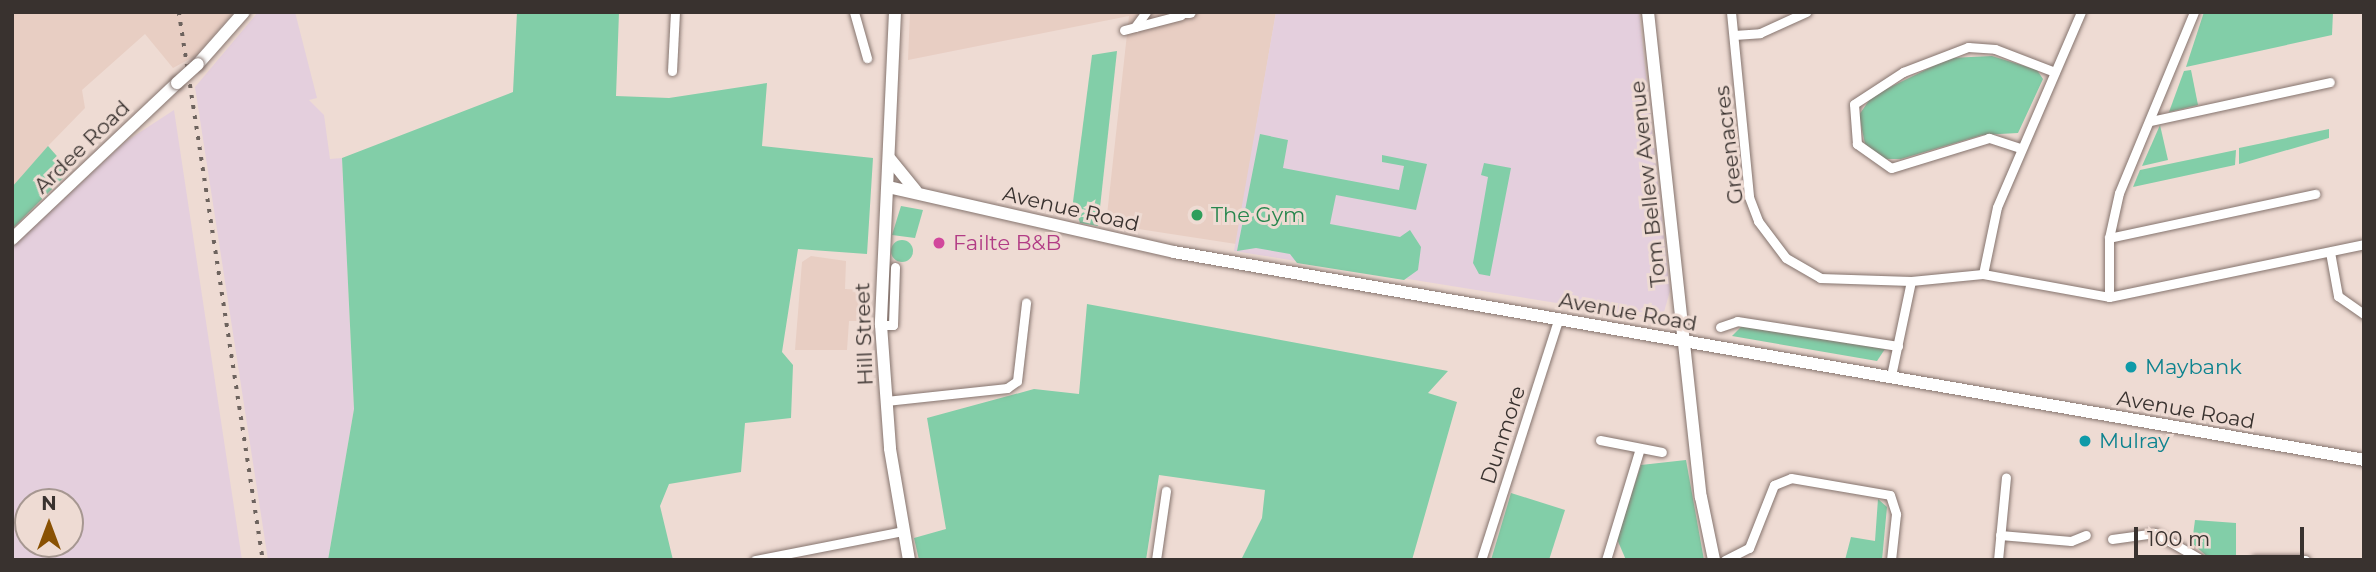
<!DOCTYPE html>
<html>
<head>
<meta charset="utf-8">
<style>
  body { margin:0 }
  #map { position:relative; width:2376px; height:572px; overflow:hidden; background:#eedbd3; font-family:Montserrat,sans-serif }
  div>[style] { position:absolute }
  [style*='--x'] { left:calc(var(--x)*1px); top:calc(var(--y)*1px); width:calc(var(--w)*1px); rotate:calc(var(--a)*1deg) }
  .built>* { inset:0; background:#e8cec3 }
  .industrial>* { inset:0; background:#e4cfdd }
  .green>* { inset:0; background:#82cea8 }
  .round { border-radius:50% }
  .roads { filter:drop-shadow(0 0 2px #85746e) drop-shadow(0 0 2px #85746e) }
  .street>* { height:9px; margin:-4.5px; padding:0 4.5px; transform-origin:4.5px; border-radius:4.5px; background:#fff }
  .secondary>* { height:12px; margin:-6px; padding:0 6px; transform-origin:6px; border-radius:6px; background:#fff }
  .rail>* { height:3.5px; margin-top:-1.75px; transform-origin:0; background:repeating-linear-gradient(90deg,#6d635e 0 3.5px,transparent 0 10.5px) }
  .bridges { filter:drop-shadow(0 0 2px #85746e) drop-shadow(0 0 2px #85746e) }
  .secondary-bridge>* { height:12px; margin:-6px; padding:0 6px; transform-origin:6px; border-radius:6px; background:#fff }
  .dots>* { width:19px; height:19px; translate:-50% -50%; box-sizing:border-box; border:4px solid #eedbd3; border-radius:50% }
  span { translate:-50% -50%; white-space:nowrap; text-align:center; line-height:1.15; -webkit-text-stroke:6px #eedbd3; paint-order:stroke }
  .street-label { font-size:21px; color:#39322f }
  .leisure-label { font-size:21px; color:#27864d }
  .left { translate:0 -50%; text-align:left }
  .hotel-label { font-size:21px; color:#b23c85 }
  .culture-label { font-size:21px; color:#0d838f }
  .frame { position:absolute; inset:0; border:14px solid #39322f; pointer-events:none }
  .north { position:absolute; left:14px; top:488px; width:70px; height:70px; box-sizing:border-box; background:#eedbd3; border:2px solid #a69791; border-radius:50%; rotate:0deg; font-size:19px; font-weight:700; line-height:28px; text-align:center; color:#39322f }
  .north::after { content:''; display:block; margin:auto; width:24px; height:32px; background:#895103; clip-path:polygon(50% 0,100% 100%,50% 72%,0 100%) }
  .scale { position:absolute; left:2134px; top:527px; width:170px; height:32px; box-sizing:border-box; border:4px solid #39322f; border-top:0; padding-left:9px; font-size:21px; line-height:24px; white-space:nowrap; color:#39322f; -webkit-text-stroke:5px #eedbd3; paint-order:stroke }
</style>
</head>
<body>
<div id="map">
  <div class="built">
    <div style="clip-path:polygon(12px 12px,234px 12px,197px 55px,173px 68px,145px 34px,82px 90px,85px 108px,48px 146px,70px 171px,12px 229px)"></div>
    <div style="clip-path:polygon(910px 12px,1276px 12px,1236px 244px,1106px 224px,1129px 16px,908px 60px)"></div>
    <div style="clip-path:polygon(811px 256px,846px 261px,845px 289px,864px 290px,864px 321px,849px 321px,847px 350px,795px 350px,802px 262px)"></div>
  </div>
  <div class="industrial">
    <div style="clip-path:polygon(258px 12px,295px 12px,317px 98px,309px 100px,324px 115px,330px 159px,342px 158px,354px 409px,328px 560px,268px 560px,195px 87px)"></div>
    <div style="clip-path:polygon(1276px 12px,1639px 12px,1670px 291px,1664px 312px,1650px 318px,1234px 251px)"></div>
    <div style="clip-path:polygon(evenodd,174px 110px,242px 560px,12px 560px,12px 247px,125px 142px,174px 110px,28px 502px,70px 502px,70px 544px,28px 544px,28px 502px)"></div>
  </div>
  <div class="green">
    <div style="clip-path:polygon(517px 12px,619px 12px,616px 96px,669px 98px,767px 83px,762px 146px,873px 158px,867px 254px,798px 249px,782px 352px,793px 365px,791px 418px,745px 423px,741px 472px,669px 484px,660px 506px,673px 560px,328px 560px,354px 409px,342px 158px,513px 92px)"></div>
    <div style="clip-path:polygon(2204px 12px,2333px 12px,2332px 35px,2186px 67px)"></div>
    <div style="clip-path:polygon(1117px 51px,1098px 226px,1080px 223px,1073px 202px,1092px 55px)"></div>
    <div style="clip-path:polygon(1992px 56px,2037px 70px,2043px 79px,2018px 133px,1982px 135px,1901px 159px,1882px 159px,1865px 144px,1859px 115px,1872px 96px,1950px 58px)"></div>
    <div style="clip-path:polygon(2191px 70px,2198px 105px,2169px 112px,2184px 71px)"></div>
    <div style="clip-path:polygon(2160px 125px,2168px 160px,2142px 166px)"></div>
    <div style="clip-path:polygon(2329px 129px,2329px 138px,2239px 164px,2239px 148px)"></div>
    <div style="clip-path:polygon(1260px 134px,1288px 140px,1283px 168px,1399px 190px,1404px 166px,1382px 162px,1382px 155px,1427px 164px,1416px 210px,1336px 195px,1330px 224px,1400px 237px,1410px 230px,1421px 247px,1418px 270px,1404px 280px,1297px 263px,1290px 254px,1256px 248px,1237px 251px)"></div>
    <div style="clip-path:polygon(48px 146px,70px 171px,12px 229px,12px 187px)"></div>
    <div style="clip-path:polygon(2236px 150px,2235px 165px,2133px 187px,2140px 170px)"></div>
    <div style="clip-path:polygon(1484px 163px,1511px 168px,1490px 276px,1479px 274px,1473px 263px,1488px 177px,1481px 175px)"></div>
    <div style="clip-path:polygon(901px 206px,923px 210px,915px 238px,892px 235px)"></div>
    <div class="round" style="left:891px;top:240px;width:22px;height:22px"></div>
    <div style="clip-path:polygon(1087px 304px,1448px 371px,1428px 393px,1457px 402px,1412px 560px,1241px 560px,1262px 518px,1265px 490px,1159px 475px,1146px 560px,919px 560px,914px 538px,946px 529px,927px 418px,1034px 389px,1079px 394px)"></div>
    <div style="clip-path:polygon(1743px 325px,1786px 332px,1885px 349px,1877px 361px,1732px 336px)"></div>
    <div style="clip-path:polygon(1686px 460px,1704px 560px,1626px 560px,1617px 539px,1641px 465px)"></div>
    <div style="clip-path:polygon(1511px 493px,1565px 510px,1549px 560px,1491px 560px)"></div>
    <div style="clip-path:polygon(1878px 499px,1887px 507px,1882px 560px,1845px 560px,1851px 537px,1875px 541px)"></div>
    <div style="clip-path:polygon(2195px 520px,2236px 523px,2236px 557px,2211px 560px,2192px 543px)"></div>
  </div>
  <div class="roads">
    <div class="street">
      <div style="--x:854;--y:12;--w:48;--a:74.2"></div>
      <div style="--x:1731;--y:12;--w:186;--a:84.4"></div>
      <div style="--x:1749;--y:197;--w:26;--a:69"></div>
      <div style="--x:1758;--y:221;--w:46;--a:52.9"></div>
      <div style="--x:1786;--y:258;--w:39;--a:30"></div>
      <div style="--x:1820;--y:278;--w:91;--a:1.9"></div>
      <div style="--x:1911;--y:281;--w:97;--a:101.9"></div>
      <div style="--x:1135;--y:27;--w:19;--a:-54"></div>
      <div style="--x:1124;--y:30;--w:59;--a:-14.7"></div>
      <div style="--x:1734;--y:35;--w:26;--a:-4"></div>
      <div style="--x:1760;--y:33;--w:51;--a:-24.5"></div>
      <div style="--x:672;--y:71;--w:59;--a:-87.1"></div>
      <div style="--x:2151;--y:121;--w:183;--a:-12.3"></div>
      <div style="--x:2020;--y:148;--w:33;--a:-162"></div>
      <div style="--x:1989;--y:138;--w:102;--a:163"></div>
      <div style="--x:1891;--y:168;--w:42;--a:-144.8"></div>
      <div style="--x:1857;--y:144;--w:40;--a:-94.3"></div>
      <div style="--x:1854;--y:104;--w:59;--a:-33.1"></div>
      <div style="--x:1903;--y:72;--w:70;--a:-21"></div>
      <div style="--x:1968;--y:47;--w:27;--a:4"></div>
      <div style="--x:1995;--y:49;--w:64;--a:21"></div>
      <div style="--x:2109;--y:238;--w:211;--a:-12.1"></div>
      <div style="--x:2330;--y:252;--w:45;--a:79.7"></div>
      <div style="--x:2338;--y:296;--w:32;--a:35"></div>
      <div style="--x:1983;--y:274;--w:68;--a:-78.2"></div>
      <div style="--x:1997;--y:207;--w:212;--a:-66.7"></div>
      <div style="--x:1911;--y:281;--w:72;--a:-5.6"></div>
      <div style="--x:1983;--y:274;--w:128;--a:10.3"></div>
      <div style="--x:2109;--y:297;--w:260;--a:-11.7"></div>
      <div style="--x:2109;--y:297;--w:59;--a:-90"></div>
      <div style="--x:2109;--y:238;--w:46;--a:-77.5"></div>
      <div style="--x:2119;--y:193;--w:196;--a:-67.5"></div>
      <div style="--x:881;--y:325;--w:12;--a:0"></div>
      <div style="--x:893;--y:325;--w:58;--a:-88"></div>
      <div style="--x:1720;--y:327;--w:18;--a:-19"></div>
      <div style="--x:1737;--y:321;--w:163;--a:8.8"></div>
      <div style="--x:886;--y:401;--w:122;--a:-6.1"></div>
      <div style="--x:1007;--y:388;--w:12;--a:-35"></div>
      <div style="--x:1017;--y:381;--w:79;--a:-83.4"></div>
      <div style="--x:1600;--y:440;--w:63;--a:11"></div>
      <div style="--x:2000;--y:535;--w:71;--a:4.8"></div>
      <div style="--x:2071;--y:541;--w:16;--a:-22"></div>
      <div style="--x:2112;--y:539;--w:43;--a:-7.9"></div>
      <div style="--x:2155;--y:533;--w:54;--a:29.9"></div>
      <div style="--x:755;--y:560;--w:151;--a:-11.1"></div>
      <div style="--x:1156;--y:560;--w:70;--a:-81.8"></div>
      <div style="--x:1481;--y:560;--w:252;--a:-72.2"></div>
      <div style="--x:1606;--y:560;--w:117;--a:-73.1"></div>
      <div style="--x:1725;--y:560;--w:27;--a:-27"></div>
      <div style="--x:1749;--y:548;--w:68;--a:-68.4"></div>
      <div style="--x:1774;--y:485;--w:18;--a:-22"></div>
      <div style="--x:1791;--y:478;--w:100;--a:9.7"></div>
      <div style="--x:1890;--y:495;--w:20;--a:72"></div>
      <div style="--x:1896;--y:514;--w:46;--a:96.2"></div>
      <div style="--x:1998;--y:560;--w:83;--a:-84.5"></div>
      <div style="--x:2255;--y:560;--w:50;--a:0"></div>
    </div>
    <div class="secondary">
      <div style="--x:895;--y:12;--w:313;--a:92.6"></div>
      <div style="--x:881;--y:325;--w:124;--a:85.8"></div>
      <div style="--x:890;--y:449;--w:113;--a:80.3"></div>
      <div style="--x:1180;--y:12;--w:10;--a:0"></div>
      <div style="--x:1648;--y:12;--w:488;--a:83.8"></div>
      <div style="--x:1701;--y:497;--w:64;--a:78.3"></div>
      <div style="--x:198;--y:64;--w:69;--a:-48.5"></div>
      <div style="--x:890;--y:159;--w:41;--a:50.9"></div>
      <div style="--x:888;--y:187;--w:293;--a:12.8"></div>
      <div style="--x:1174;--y:252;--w:1208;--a:9.91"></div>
      <div style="--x:12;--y:239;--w:227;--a:-43.4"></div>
    </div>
  </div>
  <div class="rail">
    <div style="--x:179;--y:12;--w:554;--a:81.29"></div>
  </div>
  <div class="bridges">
    <div class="secondary-bridge">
      <div style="--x:177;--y:83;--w:28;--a:-42"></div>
    </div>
  </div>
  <div class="dots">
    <div style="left:1197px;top:215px;background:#2e9e5b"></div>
    <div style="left:939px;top:243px;background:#d1479c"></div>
    <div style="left:2131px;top:367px;background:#0f9aa8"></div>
    <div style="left:2085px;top:441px;background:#0f9aa8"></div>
  </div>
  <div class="street-label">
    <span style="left:1729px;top:145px;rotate:-97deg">Greenacres</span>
    <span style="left:82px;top:147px;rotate:-44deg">Ardee Road</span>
    <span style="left:1648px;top:184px;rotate:-96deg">Tom Bellew Avenue</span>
    <span style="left:1071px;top:209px;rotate:13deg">Avenue Road</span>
    <span style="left:1628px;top:312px;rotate:10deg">Avenue Road</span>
    <span style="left:864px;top:334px;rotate:-92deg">Hill Street</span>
    <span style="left:2186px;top:410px;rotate:10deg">Avenue Road</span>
    <span style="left:1503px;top:435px;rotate:-72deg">Dunmore</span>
  </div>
  <div class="leisure-label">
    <span class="left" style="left:1211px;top:215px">The Gym</span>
  </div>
  <div class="hotel-label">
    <span class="left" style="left:953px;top:243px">Failte B&amp;B</span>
  </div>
  <div class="culture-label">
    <span class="left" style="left:2145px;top:367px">Maybank</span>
    <span class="left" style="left:2099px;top:441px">Mulray</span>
  </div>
  <div class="frame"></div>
  <div class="north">N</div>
  <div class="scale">100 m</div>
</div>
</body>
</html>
